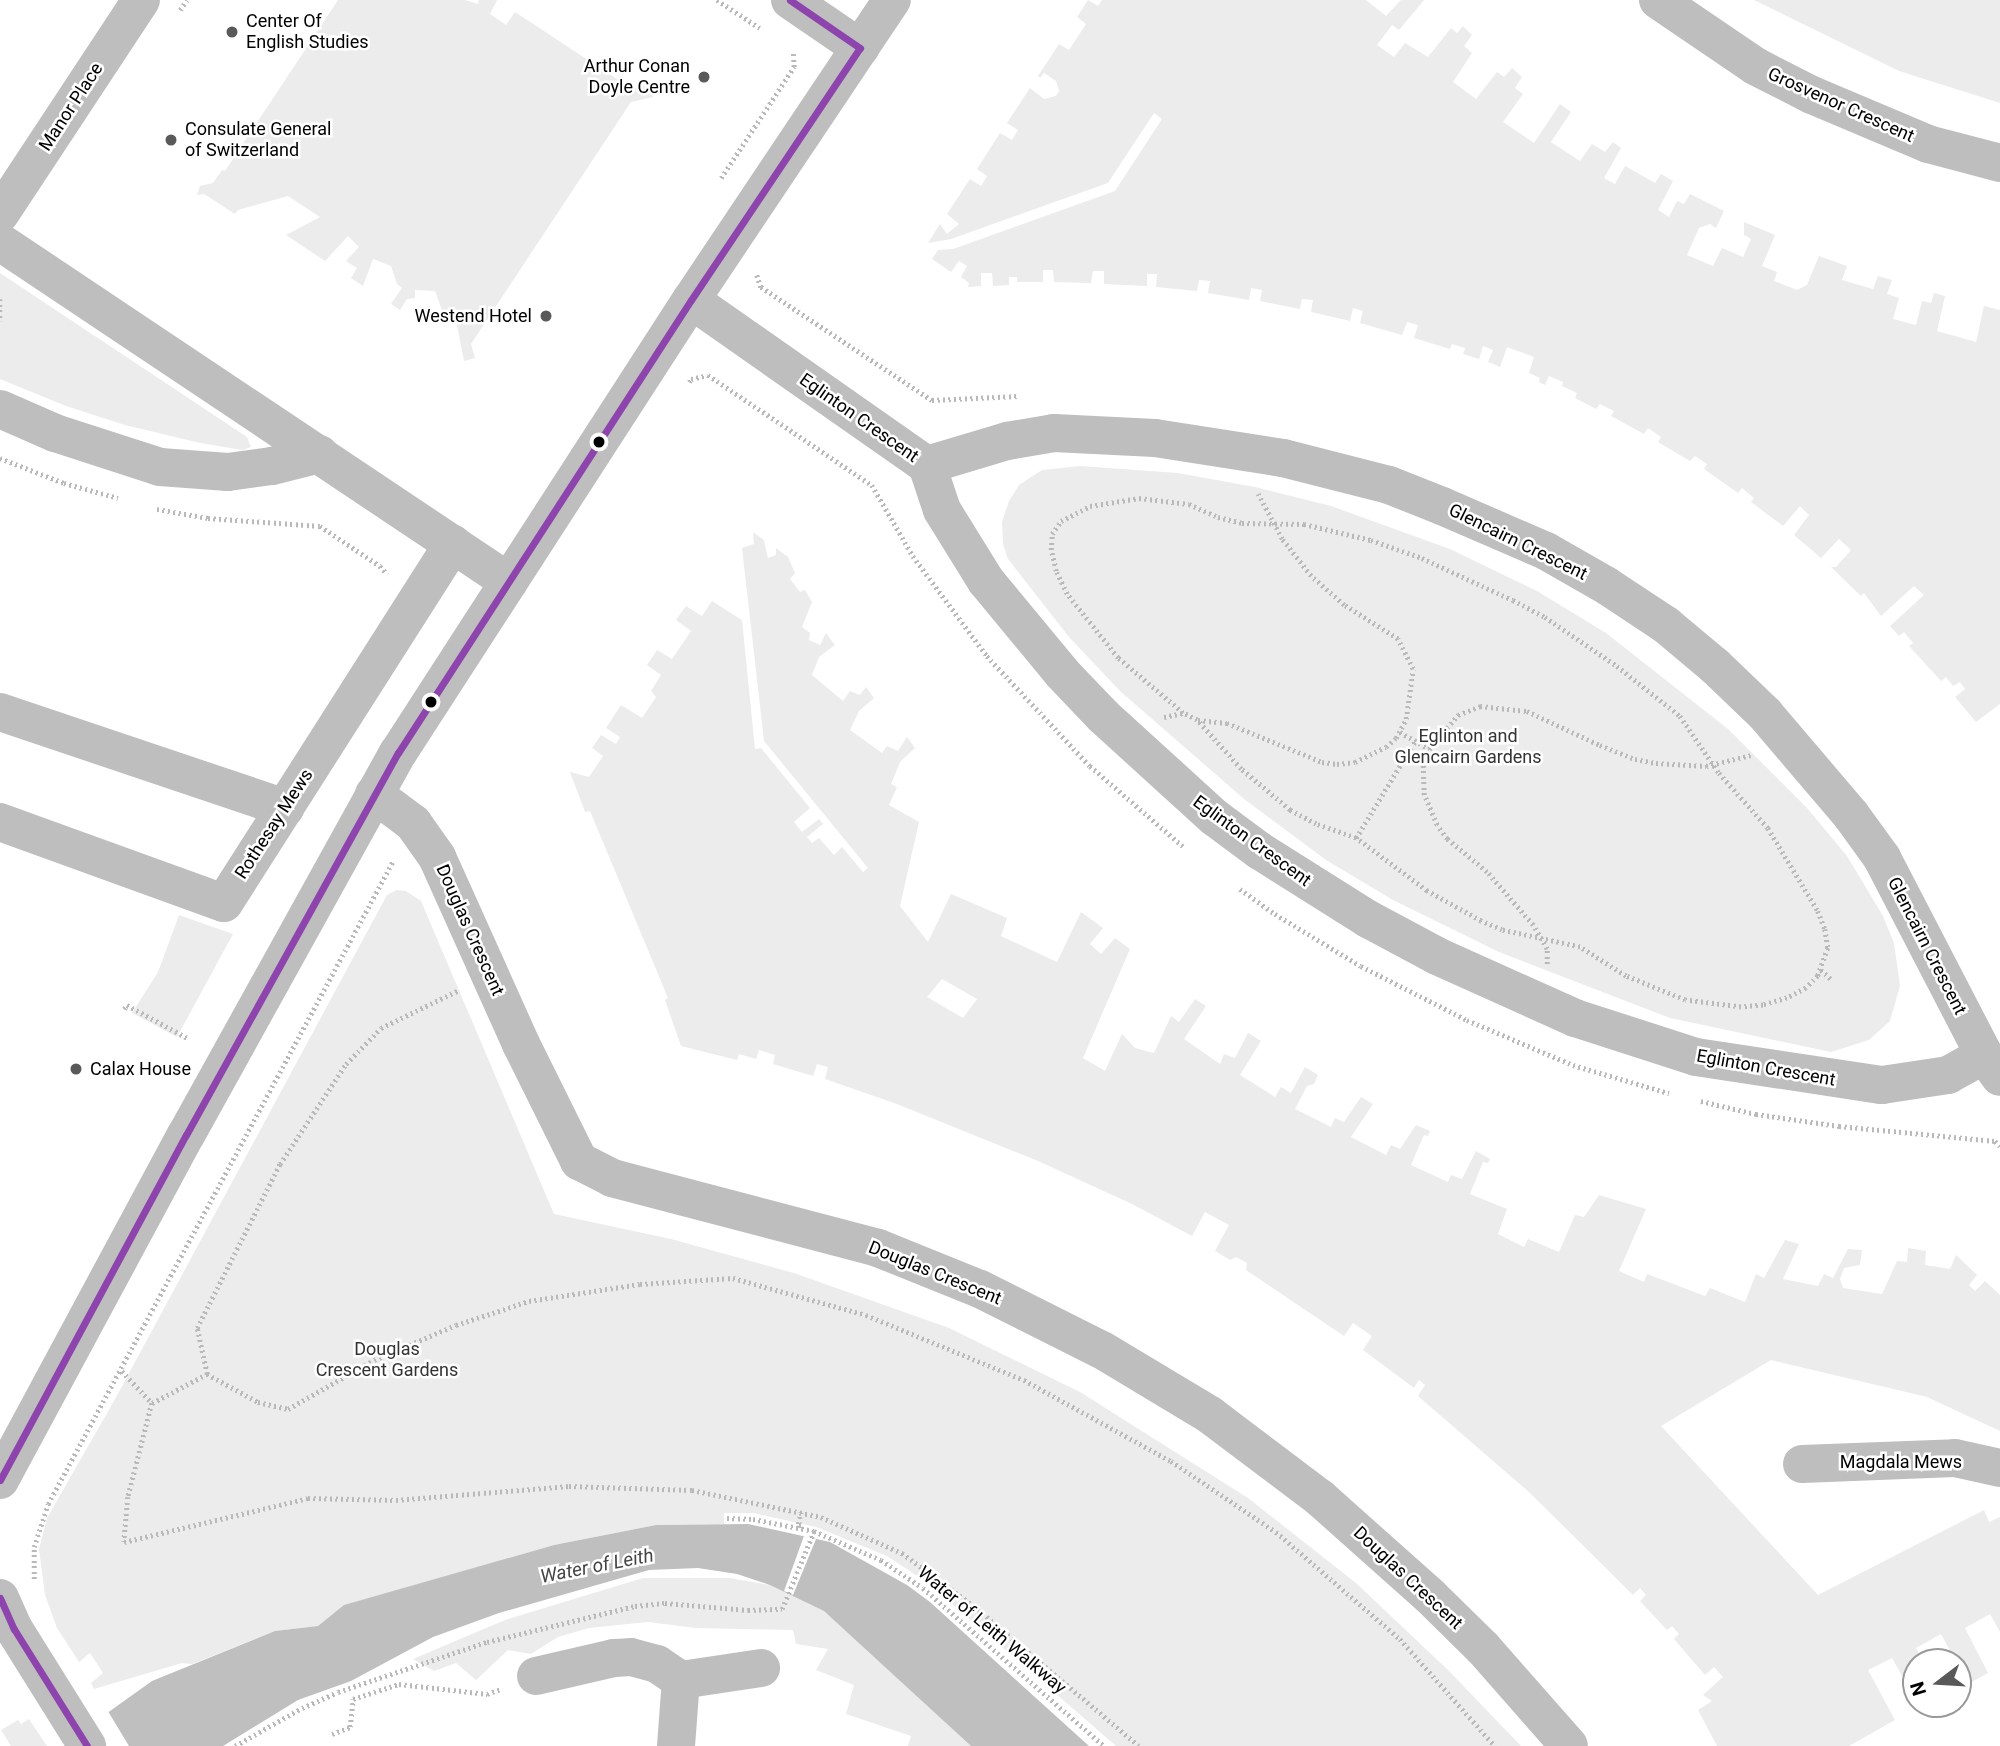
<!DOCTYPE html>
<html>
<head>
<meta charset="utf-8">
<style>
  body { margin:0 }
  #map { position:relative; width:2000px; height:1746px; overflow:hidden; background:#fff; font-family:Roboto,sans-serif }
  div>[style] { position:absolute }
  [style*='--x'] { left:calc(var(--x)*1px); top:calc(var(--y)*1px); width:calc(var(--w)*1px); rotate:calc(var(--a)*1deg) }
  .green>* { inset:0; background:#ececec }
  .water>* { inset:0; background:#bfbfbf }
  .pier>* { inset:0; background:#fff }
  .path>* { height:4.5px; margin-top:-2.25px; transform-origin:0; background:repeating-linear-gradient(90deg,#b9b9b9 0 2px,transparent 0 5.5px) }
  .minor>* { height:38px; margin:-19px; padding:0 19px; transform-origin:19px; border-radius:19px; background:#bebebe }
  .bus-1>* { height:7px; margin:-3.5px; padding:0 3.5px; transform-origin:3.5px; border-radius:3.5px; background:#8e44ad }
  .dots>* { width:19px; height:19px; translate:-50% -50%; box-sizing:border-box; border:4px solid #fff; border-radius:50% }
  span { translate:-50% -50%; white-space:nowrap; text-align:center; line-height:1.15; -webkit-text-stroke:5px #fff; paint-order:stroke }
  .poi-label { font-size:18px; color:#000 }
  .left { translate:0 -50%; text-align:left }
  .right { translate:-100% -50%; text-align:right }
  .street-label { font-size:18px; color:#000 }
  .park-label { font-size:18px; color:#333 }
  .water-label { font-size:19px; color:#444; font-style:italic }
  .north { position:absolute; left:1902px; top:1648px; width:70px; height:70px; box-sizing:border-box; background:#fff; border:2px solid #999; border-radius:50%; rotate:253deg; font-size:19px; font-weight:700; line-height:28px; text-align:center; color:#000 }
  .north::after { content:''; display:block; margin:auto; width:24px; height:32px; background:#595959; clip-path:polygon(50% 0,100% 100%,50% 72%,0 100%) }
</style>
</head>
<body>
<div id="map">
  <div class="green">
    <div style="clip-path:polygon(338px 0,465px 0,478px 4px,479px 0,497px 0,490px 14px,506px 25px,515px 12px,632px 89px,650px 85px,653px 97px,631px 102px,471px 344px,475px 358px,464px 361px,455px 316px,445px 318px,435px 291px,415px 290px,415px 298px,407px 299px,400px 310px,391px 304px,402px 288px,397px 284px,391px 266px,373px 259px,363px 286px,351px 278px,357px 268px,346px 261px,359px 247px,348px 236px,325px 261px,286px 235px,320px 217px,288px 196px,238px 210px,235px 214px,204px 194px,197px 195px,200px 186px,213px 183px,222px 170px,225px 171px)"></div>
    <div style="clip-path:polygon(1088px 0,1098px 6px,1102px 0,1366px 0,1386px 16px,1401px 0,1424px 0,1399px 30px,1392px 25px,1377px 45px,1394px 57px,1405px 43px,1428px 57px,1451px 28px,1457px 33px,1463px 26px,1472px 35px,1464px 46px,1472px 53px,1453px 82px,1476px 99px,1497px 72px,1504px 77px,1512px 68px,1522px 77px,1515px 88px,1523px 94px,1503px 122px,1534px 143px,1560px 104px,1571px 112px,1551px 142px,1580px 161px,1592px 144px,1605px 152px,1613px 142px,1621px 148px,1604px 178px,1615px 184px,1625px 166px,1655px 183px,1661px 174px,1673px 181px,1658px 210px,1669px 217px,1677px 201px,1684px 204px,1690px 194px,1724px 211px,1716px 228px,1710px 224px,1699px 228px,1687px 255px,1713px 266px,1722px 248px,1743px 257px,1751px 239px,1744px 235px,1744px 222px,1775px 235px,1762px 266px,1777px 272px,1774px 281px,1797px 290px,1807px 285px,1819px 256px,1847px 266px,1842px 280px,1873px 289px,1878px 276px,1892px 280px,1887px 294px,1899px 298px,1893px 319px,1916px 325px,1922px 301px,1931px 303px,1934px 293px,1945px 296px,1937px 331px,1976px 342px,1984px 306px,2000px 310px,2000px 704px,1976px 722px,1955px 697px,1965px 689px,1960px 682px,1953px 686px,1946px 677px,1941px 681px,1909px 646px,1913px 643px,1904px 632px,1899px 636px,1890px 626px,1924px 595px,1914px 586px,1881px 616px,1864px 593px,1861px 596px,1831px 567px,1836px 567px,1851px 550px,1839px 539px,1821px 558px,1794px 535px,1809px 515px,1800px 506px,1783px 526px,1751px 502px,1754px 498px,1742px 488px,1738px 493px,1704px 469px,1707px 464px,1695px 456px,1690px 461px,1658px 442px,1661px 437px,1648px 428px,1644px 434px,1611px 416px,1614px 411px,1600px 404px,1596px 409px,1575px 398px,1577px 393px,1562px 386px,1563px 382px,1549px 376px,1545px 385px,1539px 382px,1540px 378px,1529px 373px,1534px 357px,1507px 347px,1500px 367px,1488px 362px,1493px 350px,1483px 346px,1479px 359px,1463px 354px,1465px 348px,1452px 344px,1450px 349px,1414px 338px,1418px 325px,1407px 322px,1402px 335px,1360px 323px,1363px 311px,1353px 308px,1350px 321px,1311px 312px,1313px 300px,1302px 299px,1300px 309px,1260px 301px,1262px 290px,1251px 288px,1249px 300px,1208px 293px,1210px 281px,1199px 280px,1197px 291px,1156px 287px,1157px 274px,1147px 274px,1147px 286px,1104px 284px,1104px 271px,1093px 271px,1091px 283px,1054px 282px,1053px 270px,1043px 270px,1043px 282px,1017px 282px,1017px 277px,1009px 277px,1009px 285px,993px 286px,992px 273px,981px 273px,981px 286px,968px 287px,969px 283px,961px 277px,967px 266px,959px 261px,951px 272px,932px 259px,938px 250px,953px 249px,1115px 191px,1162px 119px,1154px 113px,1108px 183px,951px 239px,928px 243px,940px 224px,947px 234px,959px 224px,947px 214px,970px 179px,981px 186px,987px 176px,977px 169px,1000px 133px,1012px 140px,1018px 130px,1007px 123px,1030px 88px,1044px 99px,1056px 96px,1059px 91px,1056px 81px,1044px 73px,1040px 78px,1038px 76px,1059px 44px,1069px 50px,1086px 24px,1077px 17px)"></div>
    <div style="clip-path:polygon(1754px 0,2000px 0,2000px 103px,1899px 71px)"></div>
    <div style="clip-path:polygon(0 273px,247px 437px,251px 447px,243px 450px,200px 443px,125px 425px,66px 406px,0 379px)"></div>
    <div style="clip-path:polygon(1080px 466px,1178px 473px,1255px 487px,1331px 506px,1450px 549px,1537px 591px,1606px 633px,1728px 729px,1807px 808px,1847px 856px,1883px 916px,1894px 943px,1900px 986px,1890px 1021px,1869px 1040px,1831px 1052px,1670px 1018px,1499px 952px,1393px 900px,1326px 860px,1244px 799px,1120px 691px,1069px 637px,1008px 559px,1003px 544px,1002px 522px,1009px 501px,1019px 485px,1042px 470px)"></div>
    <div style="clip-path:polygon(evenodd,753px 532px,764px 540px,768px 558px,776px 555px,776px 548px,788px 557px,795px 573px,790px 579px,800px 592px,805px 590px,812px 602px,802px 627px,810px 633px,809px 640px,820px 645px,826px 633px,835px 645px,819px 657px,812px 675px,843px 701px,850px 691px,860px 695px,866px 687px,874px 698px,859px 711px,850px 730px,882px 753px,887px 746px,898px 751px,907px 737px,915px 748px,900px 762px,891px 784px,897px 787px,889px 805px,919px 822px,900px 906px,928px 942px,951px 894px,1007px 918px,1001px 936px,1057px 962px,1081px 912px,1103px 928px,1090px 944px,1101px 954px,1115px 938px,1130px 949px,1083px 1058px,1105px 1071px,1122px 1034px,1135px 1048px,1154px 1053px,1171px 1016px,1179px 1022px,1195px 999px,1206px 1006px,1184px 1039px,1220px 1064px,1224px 1054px,1235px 1058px,1248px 1033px,1261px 1041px,1240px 1075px,1275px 1097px,1281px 1087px,1291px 1093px,1305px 1067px,1318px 1075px,1314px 1084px,1307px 1086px,1295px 1109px,1331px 1127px,1335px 1118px,1344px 1122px,1361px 1097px,1373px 1104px,1351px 1137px,1386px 1155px,1391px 1145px,1400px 1149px,1416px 1125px,1430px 1131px,1428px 1136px,1424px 1135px,1411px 1165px,1448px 1182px,1451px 1175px,1462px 1179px,1476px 1151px,1490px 1159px,1488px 1163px,1483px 1162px,1470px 1194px,1507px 1209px,1498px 1234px,1524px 1247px,1528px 1239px,1559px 1252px,1575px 1215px,1584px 1217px,1599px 1195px,1646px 1209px,1619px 1271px,1644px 1282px,1647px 1274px,1705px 1296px,1710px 1288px,1745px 1302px,1756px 1274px,1764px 1278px,1785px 1240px,1799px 1244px,1783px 1279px,1818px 1286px,1824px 1274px,1833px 1278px,1848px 1249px,1862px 1250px,1860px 1265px,1844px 1268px,1840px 1279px,1843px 1288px,1882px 1294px,1897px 1261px,1907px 1262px,1908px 1248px,1926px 1251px,1925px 1265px,1950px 1269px,1956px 1255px,1977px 1275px,1969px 1285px,1975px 1291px,1985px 1281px,2000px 1295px,2000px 1431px,1927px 1397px,1771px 1360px,1661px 1426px,1818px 1595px,1984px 1510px,1989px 1522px,2000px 1517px,2000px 1632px,1990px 1614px,1965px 1628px,1988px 1673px,1968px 1684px,1941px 1634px,1916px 1648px,1924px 1662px,1916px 1662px,1916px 1701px,1892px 1658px,1868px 1670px,1895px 1720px,1849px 1746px,1717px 1746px,1698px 1710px,1712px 1701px,1703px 1695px,1723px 1677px,1714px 1667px,1705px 1675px,1674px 1639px,1679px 1634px,1672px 1626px,1667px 1630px,1640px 1601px,1646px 1595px,1640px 1588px,1633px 1595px,1530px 1493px,1418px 1396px,1425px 1385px,1419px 1380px,1414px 1388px,1363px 1350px,1372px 1336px,1353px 1323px,1344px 1336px,1246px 1270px,1247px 1263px,1236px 1257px,1230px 1260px,1215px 1251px,1229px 1225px,1205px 1212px,1192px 1236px,1132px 1204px,1038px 1161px,897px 1104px,825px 1079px,828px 1067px,817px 1064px,813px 1076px,773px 1064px,775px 1055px,759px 1050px,756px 1059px,739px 1054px,737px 1060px,681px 1046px,665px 1000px,668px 998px,590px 811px,585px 812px,570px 772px,589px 777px,603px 756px,592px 748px,601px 735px,616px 744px,620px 737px,606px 728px,621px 705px,642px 718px,656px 697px,651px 691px,661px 675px,647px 665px,657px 650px,672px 659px,691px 631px,676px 620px,686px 606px,702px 616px,712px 601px,742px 620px,755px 749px,761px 748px,810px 808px,794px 822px,802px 832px,819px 819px,823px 824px,807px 837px,812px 843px,819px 838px,834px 855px,842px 847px,863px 872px,868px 868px,764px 741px,742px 548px,754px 544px,753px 532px,942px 979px,977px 999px,963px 1018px,927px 997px,942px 979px)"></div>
    <div style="clip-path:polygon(397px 890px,406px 891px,421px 901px,554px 1214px,671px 1239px,794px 1273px,949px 1328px,1080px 1392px,1248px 1498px,1356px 1583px,1449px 1671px,1521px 1746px,1116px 1746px,928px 1583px,887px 1556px,816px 1527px,753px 1513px,724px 1513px,724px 1524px,656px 1525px,554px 1545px,345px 1605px,318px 1626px,275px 1631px,192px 1664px,182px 1663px,94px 1689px,91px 1683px,103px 1673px,90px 1653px,79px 1662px,57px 1628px,45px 1595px,39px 1549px,47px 1518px,114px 1401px,387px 895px)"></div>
    <div style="clip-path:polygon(179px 915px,233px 934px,177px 1037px,132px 1013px,158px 972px)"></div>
    <div style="clip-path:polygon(643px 1578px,730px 1578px,770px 1585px,796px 1596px,824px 1611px,844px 1628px,971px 1746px,908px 1746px,911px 1736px,846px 1714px,854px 1685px,816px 1670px,828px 1649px,796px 1644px,793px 1630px,696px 1628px,648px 1622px,589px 1628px,558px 1637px,531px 1654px,508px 1650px,476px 1680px,456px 1663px,434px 1671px,413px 1659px,505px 1620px)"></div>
    <div style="clip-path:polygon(29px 1719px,47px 1746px,11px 1746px,1px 1730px,18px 1720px,21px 1724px)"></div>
  </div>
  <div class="water">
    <div style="clip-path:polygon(748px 1524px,830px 1542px,907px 1585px,930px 1602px,1089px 1746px,971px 1746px,824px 1611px,770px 1585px,737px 1574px,698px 1568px,649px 1570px,499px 1613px,433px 1637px,351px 1681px,298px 1700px,223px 1746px,61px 1746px,152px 1681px,275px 1631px,318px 1626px,344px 1605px,554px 1545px,656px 1525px)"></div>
  </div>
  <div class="pier">
    <div style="clip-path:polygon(804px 1536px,816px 1539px,793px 1595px,784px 1591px)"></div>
    <div style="clip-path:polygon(106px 1708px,129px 1746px,58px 1746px,59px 1743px)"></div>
  </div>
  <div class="path">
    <div style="--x:717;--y:0;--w:51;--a:33.1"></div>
    <div style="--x:180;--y:10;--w:12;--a:-55"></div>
    <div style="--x:721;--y:178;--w:133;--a:-56.7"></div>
    <div style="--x:794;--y:67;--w:16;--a:-94"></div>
    <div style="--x:757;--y:275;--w:13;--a:72"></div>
    <div style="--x:761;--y:287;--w:205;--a:33.5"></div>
    <div style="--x:932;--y:400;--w:88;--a:-2.6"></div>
    <div style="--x:0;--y:299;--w:22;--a:90"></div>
    <div style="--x:689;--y:382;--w:4;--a:-56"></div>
    <div style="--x:691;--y:379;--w:17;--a:-13"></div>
    <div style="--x:708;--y:375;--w:197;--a:33.9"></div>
    <div style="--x:872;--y:485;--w:82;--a:60"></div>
    <div style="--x:913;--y:556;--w:124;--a:53.5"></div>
    <div style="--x:987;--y:656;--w:151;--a:46.9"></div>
    <div style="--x:1090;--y:766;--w:125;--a:40.8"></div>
    <div style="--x:0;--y:458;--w:69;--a:21.3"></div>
    <div style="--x:64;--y:483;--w:56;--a:15.5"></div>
    <div style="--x:1139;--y:498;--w:50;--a:6.8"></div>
    <div style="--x:1189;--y:504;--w:32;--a:24"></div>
    <div style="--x:1218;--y:517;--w:25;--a:14"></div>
    <div style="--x:1242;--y:523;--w:62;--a:0.9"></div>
    <div style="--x:1304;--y:524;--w:69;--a:13.4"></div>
    <div style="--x:1371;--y:540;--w:54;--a:19.4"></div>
    <div style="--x:1422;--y:558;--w:100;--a:24.8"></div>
    <div style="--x:1513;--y:600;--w:36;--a:28"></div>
    <div style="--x:1545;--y:617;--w:87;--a:34.2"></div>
    <div style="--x:1617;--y:666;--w:80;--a:38.4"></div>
    <div style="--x:1680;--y:716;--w:69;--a:55.6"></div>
    <div style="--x:1719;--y:773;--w:74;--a:48.3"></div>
    <div style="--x:1768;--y:828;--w:97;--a:58.9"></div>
    <div style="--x:1818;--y:911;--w:19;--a:69"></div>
    <div style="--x:1825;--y:929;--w:19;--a:81"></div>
    <div style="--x:1828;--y:948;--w:30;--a:110"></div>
    <div style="--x:1818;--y:976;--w:17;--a:135"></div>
    <div style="--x:1806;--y:988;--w:21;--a:152"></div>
    <div style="--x:1787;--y:998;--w:25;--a:164"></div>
    <div style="--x:1763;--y:1005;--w:22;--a:175"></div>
    <div style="--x:1741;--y:1007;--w:56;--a:-172.9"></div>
    <div style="--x:1685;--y:1000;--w:64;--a:-157.9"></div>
    <div style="--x:1626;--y:976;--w:54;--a:-147.8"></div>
    <div style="--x:1580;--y:947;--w:80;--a:-167.7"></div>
    <div style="--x:1502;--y:930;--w:23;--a:-157"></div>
    <div style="--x:1481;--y:921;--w:62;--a:-150.9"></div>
    <div style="--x:1427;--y:891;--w:89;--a:-143.3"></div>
    <div style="--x:1356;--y:838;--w:42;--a:-160.7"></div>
    <div style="--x:1316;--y:824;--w:30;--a:-152"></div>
    <div style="--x:1290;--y:810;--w:64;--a:-140.1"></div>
    <div style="--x:1241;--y:769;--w:66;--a:-131.9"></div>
    <div style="--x:1197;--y:720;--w:16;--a:-153"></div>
    <div style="--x:1183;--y:713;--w:85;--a:-139.8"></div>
    <div style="--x:1118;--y:658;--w:82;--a:-128.6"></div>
    <div style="--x:1067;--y:594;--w:25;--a:-116"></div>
    <div style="--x:1056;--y:571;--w:22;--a:-103"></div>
    <div style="--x:1051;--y:550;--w:16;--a:-86"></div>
    <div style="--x:1052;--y:534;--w:16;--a:-55"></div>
    <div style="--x:1061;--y:521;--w:33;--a:-27"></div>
    <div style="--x:1090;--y:506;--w:50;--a:-9.3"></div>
    <div style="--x:157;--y:509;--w:52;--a:10"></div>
    <div style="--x:208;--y:518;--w:112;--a:4.1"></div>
    <div style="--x:320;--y:526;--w:72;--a:33.7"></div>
    <div style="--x:380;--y:566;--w:11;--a:49"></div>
    <div style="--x:1164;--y:717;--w:19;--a:-12"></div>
    <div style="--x:1198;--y:720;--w:29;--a:6"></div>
    <div style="--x:1227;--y:723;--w:103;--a:22.3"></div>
    <div style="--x:1322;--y:762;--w:15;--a:8"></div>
    <div style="--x:1337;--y:764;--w:18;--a:-6"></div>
    <div style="--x:1355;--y:762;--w:34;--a:-26"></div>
    <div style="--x:1386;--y:747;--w:13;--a:-42"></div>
    <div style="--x:1396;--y:738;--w:21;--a:-62"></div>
    <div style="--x:1406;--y:719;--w:50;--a:-82"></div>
    <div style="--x:1413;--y:669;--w:34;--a:-117"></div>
    <div style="--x:1398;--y:639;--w:64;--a:-147.8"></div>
    <div style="--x:1344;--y:605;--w:44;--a:-138.7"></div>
    <div style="--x:1311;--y:576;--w:47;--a:-128.1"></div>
    <div style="--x:1282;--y:539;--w:51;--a:-118.1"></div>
    <div style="--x:1400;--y:732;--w:34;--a:30"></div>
    <div style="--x:1356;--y:838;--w:114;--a:-58.7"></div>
    <div style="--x:1240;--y:889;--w:43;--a:35.5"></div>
    <div style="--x:1275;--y:914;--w:100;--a:31.2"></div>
    <div style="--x:1361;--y:966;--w:119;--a:27"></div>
    <div style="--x:1467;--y:1020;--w:115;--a:23"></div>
    <div style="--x:1573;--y:1065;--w:100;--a:16.3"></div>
    <div style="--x:1547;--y:964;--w:15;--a:-90"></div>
    <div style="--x:1547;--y:949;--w:28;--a:-120"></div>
    <div style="--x:1533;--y:925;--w:70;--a:-131"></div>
    <div style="--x:1487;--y:872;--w:52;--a:-140.5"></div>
    <div style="--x:1447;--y:839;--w:17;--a:-126"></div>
    <div style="--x:1437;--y:825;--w:33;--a:-113"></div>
    <div style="--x:1424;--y:795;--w:30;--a:-92"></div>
    <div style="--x:1423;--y:765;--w:17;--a:-69"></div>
    <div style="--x:1429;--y:749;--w:45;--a:-49.5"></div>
    <div style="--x:1458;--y:715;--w:24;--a:-22"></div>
    <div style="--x:1480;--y:706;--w:47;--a:6.1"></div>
    <div style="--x:1527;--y:711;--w:81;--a:25"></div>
    <div style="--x:1600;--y:745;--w:38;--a:22"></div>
    <div style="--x:1635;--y:759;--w:21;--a:11"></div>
    <div style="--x:1656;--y:763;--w:50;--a:3.4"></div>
    <div style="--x:1706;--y:766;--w:46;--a:-13.7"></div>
    <div style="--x:1821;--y:970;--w:13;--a:42"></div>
    <div style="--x:124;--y:1009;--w:5;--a:-53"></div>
    <div style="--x:127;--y:1005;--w:71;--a:28.7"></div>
    <div style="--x:1701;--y:1101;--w:57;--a:13.3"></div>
    <div style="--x:1756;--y:1114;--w:84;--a:8.2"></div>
    <div style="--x:1839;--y:1126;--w:157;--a:5.5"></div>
    <div style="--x:1995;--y:1141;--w:7;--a:45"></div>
    <div style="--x:122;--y:1371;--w:44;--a:46.8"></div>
    <div style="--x:152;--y:1403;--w:62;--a:-27.8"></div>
    <div style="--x:207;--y:1374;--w:58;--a:28.8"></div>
    <div style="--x:258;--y:1402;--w:31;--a:13"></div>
    <div style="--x:288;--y:1409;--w:99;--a:-29.7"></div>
    <div style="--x:374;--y:1360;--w:89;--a:-23.1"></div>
    <div style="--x:456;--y:1325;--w:77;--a:-18.2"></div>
    <div style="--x:529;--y:1301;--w:112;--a:-8.7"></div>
    <div style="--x:640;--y:1284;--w:93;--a:-3.7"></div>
    <div style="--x:733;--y:1278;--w:138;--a:15.5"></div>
    <div style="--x:866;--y:1315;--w:171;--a:22.4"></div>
    <div style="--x:1024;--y:1380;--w:168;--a:28.9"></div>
    <div style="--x:1171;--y:1461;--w:127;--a:34.1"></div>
    <div style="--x:1276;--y:1532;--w:164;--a:40.8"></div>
    <div style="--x:1400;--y:1639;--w:143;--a:48.4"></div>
    <div style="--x:207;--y:1374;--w:47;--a:-102.3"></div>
    <div style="--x:197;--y:1328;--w:184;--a:-63.2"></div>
    <div style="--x:280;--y:1164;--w:120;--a:-56.6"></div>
    <div style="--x:346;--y:1064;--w:50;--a:-45.8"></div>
    <div style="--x:381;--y:1028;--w:85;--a:-26"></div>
    <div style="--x:152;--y:1403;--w:97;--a:104.3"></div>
    <div style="--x:128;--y:1497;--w:45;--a:95.1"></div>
    <div style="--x:124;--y:1542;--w:189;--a:-13.4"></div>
    <div style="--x:308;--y:1498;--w:88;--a:1.3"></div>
    <div style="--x:396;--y:1500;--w:174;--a:-4.6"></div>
    <div style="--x:569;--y:1486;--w:123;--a:1.9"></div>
    <div style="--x:692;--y:1490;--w:132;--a:11.8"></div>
    <div style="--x:821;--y:1517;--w:89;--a:24"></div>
    <div style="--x:902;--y:1553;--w:89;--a:36.4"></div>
    <div style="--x:974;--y:1606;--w:216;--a:40.3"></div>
    <div style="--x:727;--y:1518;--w:26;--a:2"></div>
    <div style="--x:753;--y:1519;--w:62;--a:11.1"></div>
    <div style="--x:814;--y:1531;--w:73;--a:23.4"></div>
    <div style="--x:881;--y:1560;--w:50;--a:33.7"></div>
    <div style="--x:923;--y:1588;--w:240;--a:41.1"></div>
    <div style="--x:800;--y:1528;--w:3;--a:-72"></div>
    <div style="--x:801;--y:1525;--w:3;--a:-162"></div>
    <div style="--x:798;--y:1524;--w:12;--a:-76"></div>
    <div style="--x:34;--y:1579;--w:32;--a:-90"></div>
    <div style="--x:34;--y:1547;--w:45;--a:-72"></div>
    <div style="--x:48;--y:1504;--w:730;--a:-61.78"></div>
    <div style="--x:332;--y:1734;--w:19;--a:-21"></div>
    <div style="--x:350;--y:1727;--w:28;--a:-84"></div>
    <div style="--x:353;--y:1699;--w:48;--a:-18.1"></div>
    <div style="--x:399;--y:1684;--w:89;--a:6.5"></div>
    <div style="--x:487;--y:1694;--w:15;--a:-20"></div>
    <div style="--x:235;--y:1746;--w:77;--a:-29.6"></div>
    <div style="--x:302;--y:1708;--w:39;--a:-24"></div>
    <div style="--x:338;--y:1692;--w:157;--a:-18.6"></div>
    <div style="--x:487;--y:1642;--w:152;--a:-13.7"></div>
    <div style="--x:635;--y:1606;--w:30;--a:-6"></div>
    <div style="--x:665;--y:1603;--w:83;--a:4.8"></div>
    <div style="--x:748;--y:1610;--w:34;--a:-2"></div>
    <div style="--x:782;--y:1609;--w:84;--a:-67.7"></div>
  </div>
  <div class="minor">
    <div style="--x:790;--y:0;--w:85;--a:34.4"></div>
    <div style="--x:1658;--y:0;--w:117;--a:34.2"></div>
    <div style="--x:1755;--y:66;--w:64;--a:27"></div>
    <div style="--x:1812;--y:95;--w:126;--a:22.9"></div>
    <div style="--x:1928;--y:144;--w:74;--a:14.8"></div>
    <div style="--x:0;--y:214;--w:256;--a:-56.6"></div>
    <div style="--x:0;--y:242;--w:612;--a:33.74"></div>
    <div style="--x:691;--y:300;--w:288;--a:35"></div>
    <div style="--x:927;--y:465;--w:47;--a:71.6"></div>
    <div style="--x:942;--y:510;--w:84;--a:58.2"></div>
    <div style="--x:986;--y:581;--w:119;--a:50.4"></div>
    <div style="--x:1062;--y:673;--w:59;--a:46.4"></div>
    <div style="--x:1103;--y:716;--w:150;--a:42.3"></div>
    <div style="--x:1214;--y:817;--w:57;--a:36.5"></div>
    <div style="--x:1260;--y:851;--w:128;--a:32.2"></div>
    <div style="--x:1368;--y:919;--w:78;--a:28.2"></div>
    <div style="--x:1437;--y:956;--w:151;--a:24.2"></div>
    <div style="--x:1575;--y:1018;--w:127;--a:17.9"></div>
    <div style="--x:1696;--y:1057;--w:188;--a:8.6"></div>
    <div style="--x:1882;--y:1085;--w:67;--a:-8.6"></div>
    <div style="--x:1948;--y:1075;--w:41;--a:-29.1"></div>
    <div style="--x:0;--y:409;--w:60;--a:23.6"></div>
    <div style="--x:55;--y:433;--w:110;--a:17.9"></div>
    <div style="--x:160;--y:467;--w:68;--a:4.2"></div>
    <div style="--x:228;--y:472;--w:44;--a:-7.8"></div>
    <div style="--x:272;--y:466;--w:49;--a:-14"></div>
    <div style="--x:927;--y:465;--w:84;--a:-16.7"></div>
    <div style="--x:1007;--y:441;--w:48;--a:-9.7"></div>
    <div style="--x:1054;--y:433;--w:101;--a:2.8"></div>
    <div style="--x:1155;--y:438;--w:130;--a:8.9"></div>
    <div style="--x:1283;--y:458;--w:109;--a:14.3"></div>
    <div style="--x:1389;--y:485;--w:57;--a:21.6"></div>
    <div style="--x:1442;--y:506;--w:113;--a:23.4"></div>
    <div style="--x:1546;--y:551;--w:70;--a:29.8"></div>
    <div style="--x:1607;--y:586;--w:71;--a:33.5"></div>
    <div style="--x:1666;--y:625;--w:64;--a:39.9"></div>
    <div style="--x:1715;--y:666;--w:69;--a:43.8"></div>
    <div style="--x:1765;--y:714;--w:133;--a:49.6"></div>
    <div style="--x:1851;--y:815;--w:53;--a:54.2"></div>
    <div style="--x:1882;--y:858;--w:222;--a:62.6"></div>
    <div style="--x:1984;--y:1055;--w:27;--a:54"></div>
    <div style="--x:0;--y:712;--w:301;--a:18.6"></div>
    <div style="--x:374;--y:794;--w:49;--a:36.6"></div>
    <div style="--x:413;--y:823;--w:42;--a:54.8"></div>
    <div style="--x:437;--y:857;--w:205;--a:65.8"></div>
    <div style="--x:521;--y:1044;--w:131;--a:63.6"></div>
    <div style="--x:579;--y:1161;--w:37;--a:27"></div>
    <div style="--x:612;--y:1178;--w:275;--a:14.7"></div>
    <div style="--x:878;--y:1248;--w:110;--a:21.9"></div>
    <div style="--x:980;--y:1289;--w:136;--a:26.6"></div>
    <div style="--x:1102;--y:1350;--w:126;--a:31"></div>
    <div style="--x:1210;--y:1415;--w:138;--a:37"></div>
    <div style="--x:1320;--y:1498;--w:147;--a:41.7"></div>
    <div style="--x:1430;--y:1596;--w:74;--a:44.5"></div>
    <div style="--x:1483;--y:1648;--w:130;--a:48.7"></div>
    <div style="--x:0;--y:822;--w:238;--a:19.9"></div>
    <div style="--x:224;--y:903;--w:426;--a:-57.5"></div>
    <div style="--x:1802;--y:1464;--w:153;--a:-2.2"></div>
    <div style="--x:1955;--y:1458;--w:46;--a:12.5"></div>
    <div style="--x:0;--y:1480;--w:392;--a:-61.7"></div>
    <div style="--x:186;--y:1135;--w:437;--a:-61"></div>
    <div style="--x:398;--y:753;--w:539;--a:-57.11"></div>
    <div style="--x:691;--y:300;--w:361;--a:-56.2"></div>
    <div style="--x:0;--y:1598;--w:34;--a:66"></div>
    <div style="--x:14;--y:1629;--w:138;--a:58"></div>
    <div style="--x:536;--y:1676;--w:80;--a:-13"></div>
    <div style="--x:614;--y:1658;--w:17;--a:-3"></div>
    <div style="--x:631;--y:1657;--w:27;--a:15"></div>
    <div style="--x:657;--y:1664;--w:29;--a:34"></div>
    <div style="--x:681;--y:1680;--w:81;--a:-8.5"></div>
    <div style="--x:676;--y:1746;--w:66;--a:-85.7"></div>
  </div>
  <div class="bus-1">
    <div style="--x:790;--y:0;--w:85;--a:34.4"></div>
    <div style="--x:0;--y:1480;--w:392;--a:-61.7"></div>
    <div style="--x:186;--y:1135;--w:437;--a:-61"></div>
    <div style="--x:398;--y:753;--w:539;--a:-57.11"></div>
    <div style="--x:691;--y:300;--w:303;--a:-56.2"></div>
    <div style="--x:0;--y:1598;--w:34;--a:66"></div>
    <div style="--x:14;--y:1629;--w:138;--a:58"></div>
  </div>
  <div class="dots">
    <div style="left:232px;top:32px;background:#595959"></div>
    <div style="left:704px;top:77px;background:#595959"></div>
    <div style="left:171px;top:140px;background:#595959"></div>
    <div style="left:546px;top:316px;background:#595959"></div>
    <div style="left:599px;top:442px;background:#000"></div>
    <div style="left:431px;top:702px;background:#000"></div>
    <div style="left:76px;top:1069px;background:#595959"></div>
  </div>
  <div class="poi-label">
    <span class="left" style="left:246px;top:32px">Center Of<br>English Studies</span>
    <span class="right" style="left:690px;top:77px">Arthur Conan<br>Doyle Centre</span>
    <span class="left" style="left:185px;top:140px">Consulate General<br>of Switzerland</span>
    <span class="right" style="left:532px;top:316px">Westend Hotel</span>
    <span class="left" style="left:90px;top:1069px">Calax House</span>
  </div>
  <div class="street-label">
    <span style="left:1841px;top:105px;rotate:24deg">Grosvenor Crescent</span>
    <span style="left:71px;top:107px;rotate:-57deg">Manor Place</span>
    <span style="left:859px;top:418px;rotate:35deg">Eglinton Crescent</span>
    <span style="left:1518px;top:542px;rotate:26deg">Glencairn Crescent</span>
    <span style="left:274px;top:824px;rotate:-57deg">Rothesay Mews</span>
    <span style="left:1252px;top:841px;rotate:36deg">Eglinton Crescent</span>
    <span style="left:470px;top:930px;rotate:66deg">Douglas Crescent</span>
    <span style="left:1927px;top:946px;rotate:63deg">Glencairn Crescent</span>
    <span style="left:1766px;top:1068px;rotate:10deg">Eglinton Crescent</span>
    <span style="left:935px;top:1273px;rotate:22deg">Douglas Crescent</span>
    <span style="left:1901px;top:1462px">Magdala Mews</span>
    <span style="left:1408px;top:1578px;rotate:43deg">Douglas Crescent</span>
    <span style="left:992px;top:1630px;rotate:40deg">Water of Leith Walkway</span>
  </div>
  <div class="park-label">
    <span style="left:1468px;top:747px">Eglinton and<br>Glencairn Gardens</span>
    <span style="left:387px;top:1360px">Douglas<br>Crescent Gardens</span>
  </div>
  <div class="water-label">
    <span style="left:597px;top:1566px;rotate:-11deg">Water of Leith</span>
  </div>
  <div class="north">N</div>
</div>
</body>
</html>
